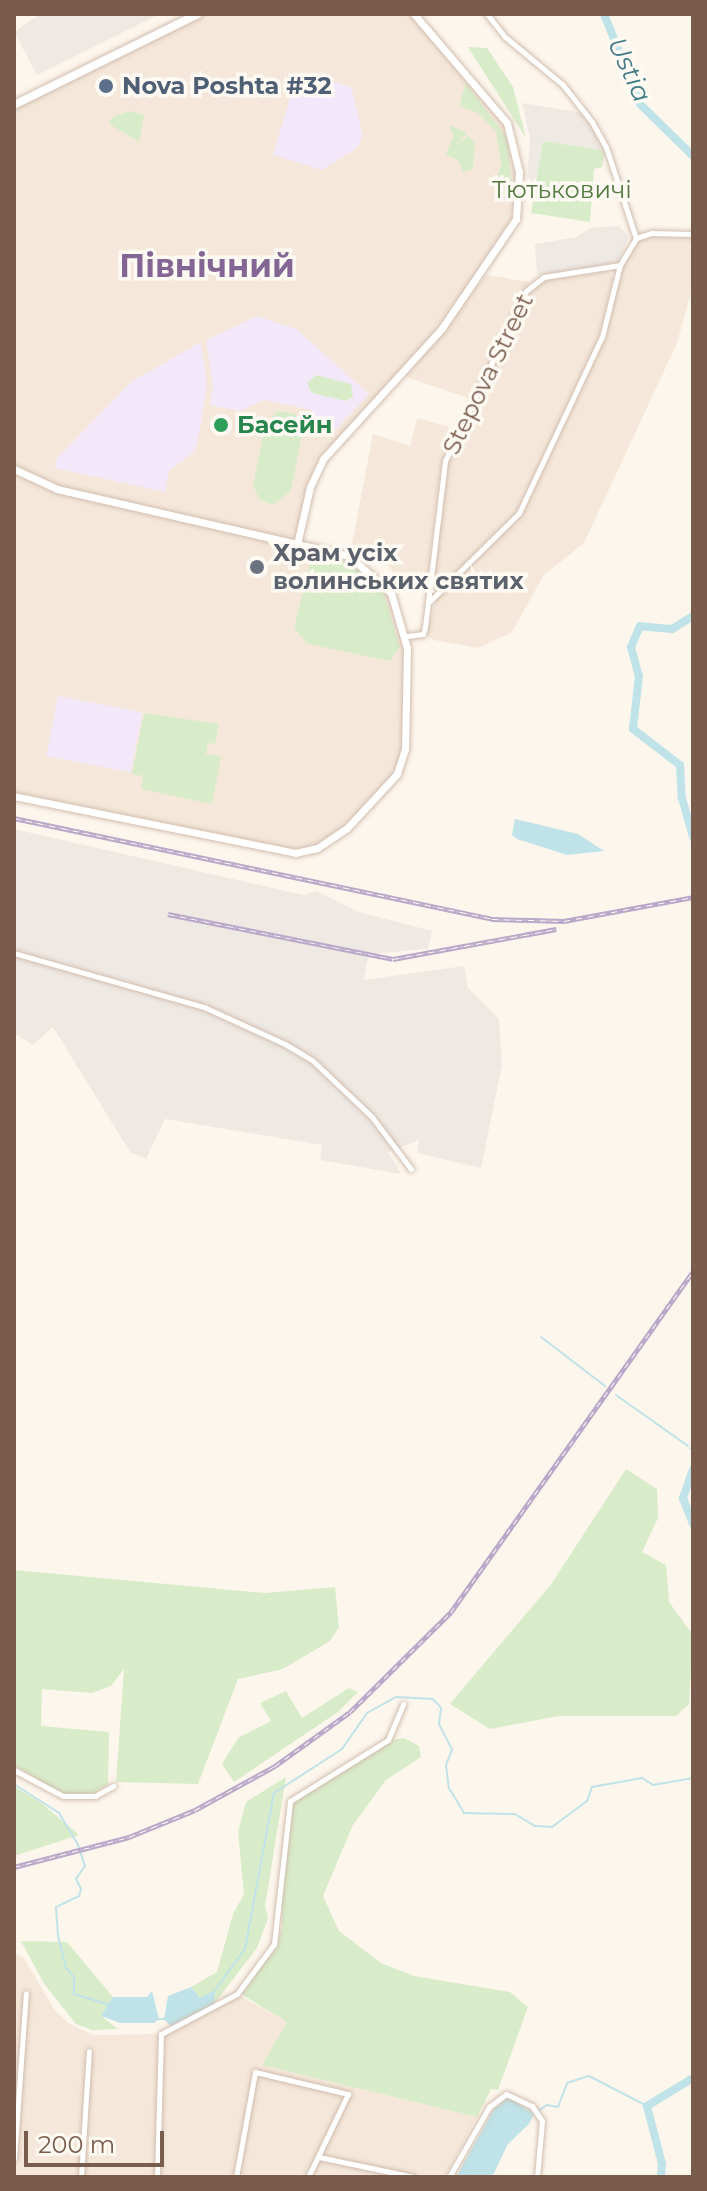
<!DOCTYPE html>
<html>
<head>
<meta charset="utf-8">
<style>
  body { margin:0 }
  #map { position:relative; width:707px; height:2191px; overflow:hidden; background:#fdf6ec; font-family:Montserrat,sans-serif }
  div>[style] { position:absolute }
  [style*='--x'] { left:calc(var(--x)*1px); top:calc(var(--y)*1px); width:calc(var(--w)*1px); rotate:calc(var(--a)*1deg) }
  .residential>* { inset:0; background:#f5e8da }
  .industrial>* { inset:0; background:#efe9e4 }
  .education>* { inset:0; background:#f3e8fa; transform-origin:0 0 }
  .green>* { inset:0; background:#d8ecc9 }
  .water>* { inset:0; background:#bfe3e8 }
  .stream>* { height:2px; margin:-1px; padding:0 1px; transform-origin:1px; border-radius:1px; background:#bfe3e8 }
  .river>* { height:8px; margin:-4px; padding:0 4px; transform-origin:4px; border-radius:4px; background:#bfe3e8 }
  .roads { filter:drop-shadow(0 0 2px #d1beb0) drop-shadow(0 0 2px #d1beb0) }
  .minor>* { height:5px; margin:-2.5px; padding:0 2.5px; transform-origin:2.5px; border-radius:2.5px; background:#fff }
  .tertiary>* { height:7px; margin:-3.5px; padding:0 3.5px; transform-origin:3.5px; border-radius:3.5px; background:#fff }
  .secondary>* { height:8px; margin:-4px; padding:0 4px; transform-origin:4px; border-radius:4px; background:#fff }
  .rail>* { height:5px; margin-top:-2.5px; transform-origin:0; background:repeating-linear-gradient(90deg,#fffaf3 0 6px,#b9a8c9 0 12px); box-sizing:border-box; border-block:2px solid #b9a8c9 }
  .dots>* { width:22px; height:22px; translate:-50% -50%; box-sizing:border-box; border:4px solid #fffaf3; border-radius:50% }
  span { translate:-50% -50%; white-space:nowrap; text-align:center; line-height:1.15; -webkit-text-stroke:7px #fffaf3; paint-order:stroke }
  .service-label { font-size:24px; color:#4e5e75; font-weight:700 }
  .left { translate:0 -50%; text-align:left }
  .park-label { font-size:24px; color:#537a41 }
  .street-label { font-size:24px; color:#7a5c4d }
  .leisure-label { font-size:24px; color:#27864d; font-weight:700 }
  .worship-label { font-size:24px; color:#5b616d; font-weight:700 }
  .water-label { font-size:26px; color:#437c86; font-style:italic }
  .district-label { font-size:32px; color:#846695; font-weight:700 }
  .frame { position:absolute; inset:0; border:16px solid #7a5c4d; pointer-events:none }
  .scale { position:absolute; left:24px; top:2131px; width:140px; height:36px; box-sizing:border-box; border:4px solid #7a5c4d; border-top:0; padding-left:10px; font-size:24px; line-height:28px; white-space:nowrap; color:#7a5c4d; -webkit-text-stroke:6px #fffaf3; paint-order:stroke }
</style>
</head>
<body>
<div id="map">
  <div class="residential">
    <div style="clip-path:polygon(198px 14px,414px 14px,507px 123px,519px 172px,516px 219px,453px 313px,315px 472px,298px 540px,374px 573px,396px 603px,407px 636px,401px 764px,347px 828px,304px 852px,14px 796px,14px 105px)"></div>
    <div style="clip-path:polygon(651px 235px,693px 237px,693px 285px,677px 343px,584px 543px,544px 575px,511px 633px,478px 648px,434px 640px,426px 635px,437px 597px,520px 514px,604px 338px,619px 273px,632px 245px)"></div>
    <div style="clip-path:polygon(608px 271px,614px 278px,600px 337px,517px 512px,430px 598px,447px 461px,527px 292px,545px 279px)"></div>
    <div style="clip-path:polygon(486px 275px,530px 282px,471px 399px,406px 377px)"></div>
    <div style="clip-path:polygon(417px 418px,454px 428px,442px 461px,427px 582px,398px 577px,381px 558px,352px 544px,373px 434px,410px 446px)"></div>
    <div style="clip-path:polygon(14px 1952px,24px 1958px,54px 2009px,68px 2023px,94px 2035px,161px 2034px,237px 1994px,287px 2022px,263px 2065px,477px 2117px,445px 2177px,14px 2177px)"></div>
  </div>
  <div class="industrial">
    <div style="clip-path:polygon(40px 14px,160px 14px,37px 75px,14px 32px)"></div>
    <div style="clip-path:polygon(522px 103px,583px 113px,605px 151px,543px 141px,536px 184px,527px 183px,530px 138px)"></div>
    <div style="clip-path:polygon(619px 226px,629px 236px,618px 264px,537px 275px,535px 244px,577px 237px,590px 228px)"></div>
    <div style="clip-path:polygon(14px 829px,303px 895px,317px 891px,359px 912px,432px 931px,428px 949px,369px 954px,364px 980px,464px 966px,468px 988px,499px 1019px,502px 1065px,481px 1168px,417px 1153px,419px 1140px,388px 1152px,401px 1174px,320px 1160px,322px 1145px,165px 1119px,146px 1159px,130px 1152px,53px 1027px,33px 1045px,14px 1033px)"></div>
  </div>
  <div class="education">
    <div style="clip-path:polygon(320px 78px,351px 87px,363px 136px,357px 148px,322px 170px,273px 155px,292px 91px)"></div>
    <div style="clip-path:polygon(257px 316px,296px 329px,369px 394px,334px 431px,309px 426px,312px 410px,264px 400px,241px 411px,210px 405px,213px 386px,206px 340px)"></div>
    <div style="clip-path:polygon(201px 342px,207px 384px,200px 429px,195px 451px,169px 471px,165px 492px,55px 468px,57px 458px,131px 382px)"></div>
    <div style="left:58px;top:696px;width:86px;height:61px;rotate:11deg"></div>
  </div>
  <div class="green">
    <div style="clip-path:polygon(468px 47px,487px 48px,513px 87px,526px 138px)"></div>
    <div style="clip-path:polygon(466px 83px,507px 138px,512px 185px,496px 181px,501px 166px,496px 131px,478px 113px,459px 106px)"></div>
    <div style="clip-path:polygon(129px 111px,144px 115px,139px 142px,109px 124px,112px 117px)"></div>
    <div style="clip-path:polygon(449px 125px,467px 133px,456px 145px,468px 136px,475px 143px,473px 169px,463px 172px,459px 161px,446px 154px,453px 136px)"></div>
    <div style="clip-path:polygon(543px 141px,605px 151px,602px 167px,594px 169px,590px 222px,531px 213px)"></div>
    <div style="clip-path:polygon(316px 375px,351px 384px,353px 397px,346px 401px,312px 393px,307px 383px)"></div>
    <div style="clip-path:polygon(278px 411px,295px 414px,303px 430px,291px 491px,273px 505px,259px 499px,253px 485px,266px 423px)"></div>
    <div style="clip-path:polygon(313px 552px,353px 564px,383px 591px,400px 647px,390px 661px,308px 644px,294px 628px)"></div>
    <div style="clip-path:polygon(144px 713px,219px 724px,215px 744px,208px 743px,206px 754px,221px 757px,212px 804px,141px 789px,143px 776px,132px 774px)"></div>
    <div style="clip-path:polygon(626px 1469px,657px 1489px,658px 1518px,642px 1552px,666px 1565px,669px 1602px,693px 1635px,689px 1704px,676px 1716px,559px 1716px,490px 1729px,450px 1704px,552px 1583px)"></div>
    <div style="clip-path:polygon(14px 1570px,265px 1593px,335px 1587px,339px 1627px,330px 1641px,283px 1669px,238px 1679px,198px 1784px,116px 1782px,124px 1669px,111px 1686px,92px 1693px,42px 1689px,41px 1726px,109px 1732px,108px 1784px,93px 1794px,62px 1794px,14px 1765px)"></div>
    <div style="clip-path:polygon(349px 1688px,358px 1692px,338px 1712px,234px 1782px,222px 1764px,238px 1738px,271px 1721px,260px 1703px,286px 1691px,302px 1718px)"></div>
    <div style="clip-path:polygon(404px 1738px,419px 1746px,421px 1757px,386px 1780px,353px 1825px,323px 1896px,339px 1931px,381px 1963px,414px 1976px,510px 1992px,528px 2007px,498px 2090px,491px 2089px,477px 2117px,262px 2065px,287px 2022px,241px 1994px,276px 1946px,282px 1928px,282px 1878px,293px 1803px,392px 1740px)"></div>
    <div style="clip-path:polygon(286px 1777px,265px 1906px,268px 1918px,257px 1948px,214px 2004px,214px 1993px,200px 1998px,191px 1987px,217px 1972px,233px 1914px,244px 1894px,238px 1832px,246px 1802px)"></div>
    <div style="clip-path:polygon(14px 1786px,40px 1802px,79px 1835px,14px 1856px)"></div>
    <div style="clip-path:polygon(21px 1941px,67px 1942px,113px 1997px,101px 2016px,118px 2029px,92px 2030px,76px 2024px,45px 1985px)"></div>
  </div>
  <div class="water">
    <div style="clip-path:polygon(515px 819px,578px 834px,604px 851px,567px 855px,517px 839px,512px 835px)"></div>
    <div style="clip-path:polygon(191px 1987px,200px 1998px,215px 1990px,214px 2004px,171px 2027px,164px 2019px,168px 1996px)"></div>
    <div style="clip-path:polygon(152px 1991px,159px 2019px,154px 2023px,120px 2023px,101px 2016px,113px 1997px,147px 1997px)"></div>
    <div style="clip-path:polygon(509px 2097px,534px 2114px,529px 2124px,508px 2144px,492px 2177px,456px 2177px,494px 2109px)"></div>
  </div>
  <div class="stream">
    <div style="--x:541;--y:1337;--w:81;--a:37.4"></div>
    <div style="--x:616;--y:1395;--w:88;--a:35.3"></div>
    <div style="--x:690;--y:1448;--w:4;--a:34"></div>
    <div style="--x:14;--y:1784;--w:54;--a:32.8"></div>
    <div style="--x:59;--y:1813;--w:37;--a:59"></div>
    <div style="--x:78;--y:1845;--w:22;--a:72"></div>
    <div style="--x:85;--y:1866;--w:16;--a:125"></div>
    <div style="--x:76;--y:1879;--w:11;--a:63"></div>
    <div style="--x:81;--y:1889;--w:7;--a:106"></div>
    <div style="--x:79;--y:1896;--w:25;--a:154"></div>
    <div style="--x:56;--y:1907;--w:29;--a:86"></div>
    <div style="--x:58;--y:1936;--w:33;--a:76"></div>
    <div style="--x:66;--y:1968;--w:12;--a:48"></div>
    <div style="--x:74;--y:1977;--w:17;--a:90"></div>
    <div style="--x:74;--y:1994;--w:37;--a:17"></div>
    <div style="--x:215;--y:1990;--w:51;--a:-53.8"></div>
    <div style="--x:245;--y:1949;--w:159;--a:-79.5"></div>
    <div style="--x:274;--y:1793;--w:81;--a:-32.9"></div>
    <div style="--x:342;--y:1749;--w:44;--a:-55.2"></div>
    <div style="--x:367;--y:1713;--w:33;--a:-29"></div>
    <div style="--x:396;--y:1697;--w:37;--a:3"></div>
    <div style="--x:433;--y:1699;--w:12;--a:48"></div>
    <div style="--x:441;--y:1708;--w:16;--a:97"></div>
    <div style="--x:439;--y:1724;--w:29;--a:63"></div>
    <div style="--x:452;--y:1750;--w:16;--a:112"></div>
    <div style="--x:446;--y:1765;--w:23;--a:83"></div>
    <div style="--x:449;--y:1788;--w:29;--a:59"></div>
    <div style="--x:464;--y:1813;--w:51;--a:1.1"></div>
    <div style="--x:515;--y:1814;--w:23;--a:31"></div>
    <div style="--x:535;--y:1826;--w:17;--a:3"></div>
    <div style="--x:552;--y:1827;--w:44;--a:-36.6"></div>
    <div style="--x:587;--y:1801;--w:15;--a:-70"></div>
    <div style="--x:592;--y:1787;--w:51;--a:-10.2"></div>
    <div style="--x:642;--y:1778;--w:13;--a:32"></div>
    <div style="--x:653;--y:1785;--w:41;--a:-9.9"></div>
    <div style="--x:159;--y:2019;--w:5;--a:0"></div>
    <div style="--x:534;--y:2114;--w:16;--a:-35"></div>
    <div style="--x:547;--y:2105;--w:11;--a:10"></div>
    <div style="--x:558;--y:2107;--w:26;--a:-69"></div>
    <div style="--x:567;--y:2083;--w:23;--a:-18"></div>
    <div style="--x:589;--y:2076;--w:65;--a:27.3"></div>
  </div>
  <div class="river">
    <div style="--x:604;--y:14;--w:97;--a:68.2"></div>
    <div style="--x:640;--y:104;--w:74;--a:44.5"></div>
    <div style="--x:693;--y:616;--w:25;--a:148"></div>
    <div style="--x:672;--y:629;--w:32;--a:-175"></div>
    <div style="--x:640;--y:626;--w:23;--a:113"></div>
    <div style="--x:631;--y:647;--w:30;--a:75"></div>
    <div style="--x:639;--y:676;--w:53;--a:96.5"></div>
    <div style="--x:633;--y:729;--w:59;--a:37.5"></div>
    <div style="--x:680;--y:765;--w:33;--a:87"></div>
    <div style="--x:682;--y:798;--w:41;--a:74.2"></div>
    <div style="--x:693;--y:1469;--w:31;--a:109"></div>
    <div style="--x:683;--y:1498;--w:28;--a:69"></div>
    <div style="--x:661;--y:2177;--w:13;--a:-86"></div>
    <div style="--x:662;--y:2164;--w:60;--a:-104.5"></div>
    <div style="--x:647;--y:2106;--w:54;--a:-31.3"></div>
  </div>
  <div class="roads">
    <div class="minor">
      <div style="--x:487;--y:14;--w:28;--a:52"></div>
      <div style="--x:504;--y:36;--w:77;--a:39.7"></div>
      <div style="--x:563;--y:85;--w:47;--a:51.9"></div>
      <div style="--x:592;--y:122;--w:29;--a:61"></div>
      <div style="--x:606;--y:147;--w:96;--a:71.8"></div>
      <div style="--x:636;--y:238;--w:16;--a:-18"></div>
      <div style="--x:651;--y:233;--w:42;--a:1.4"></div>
      <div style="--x:429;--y:602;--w:127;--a:-44.7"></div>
      <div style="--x:519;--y:513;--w:195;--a:-64.8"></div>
      <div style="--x:602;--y:337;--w:74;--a:-76"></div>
      <div style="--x:620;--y:265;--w:31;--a:-59"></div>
      <div style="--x:407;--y:636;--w:16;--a:-7"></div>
      <div style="--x:423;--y:634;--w:7;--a:-74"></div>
      <div style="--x:425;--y:627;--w:167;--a:-83.1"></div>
      <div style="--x:445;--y:461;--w:188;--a:-64.5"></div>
      <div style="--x:526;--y:291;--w:23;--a:-38"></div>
      <div style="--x:544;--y:277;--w:77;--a:-9"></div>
      <div style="--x:14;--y:953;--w:198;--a:15.9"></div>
      <div style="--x:204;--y:1007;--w:89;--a:24.6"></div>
      <div style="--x:285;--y:1044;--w:31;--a:31"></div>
      <div style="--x:312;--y:1060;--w:83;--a:43.5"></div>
      <div style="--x:372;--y:1117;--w:65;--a:53.1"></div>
      <div style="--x:14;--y:1770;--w:55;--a:28"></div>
      <div style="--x:63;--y:1796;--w:32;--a:0"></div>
      <div style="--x:95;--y:1796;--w:21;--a:-29"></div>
      <div style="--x:319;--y:2157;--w:97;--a:11.9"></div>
      <div style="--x:14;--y:2159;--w:166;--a:-85.9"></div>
      <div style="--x:81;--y:2177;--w:126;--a:-86.4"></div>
      <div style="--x:157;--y:2177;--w:143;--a:-88.4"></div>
      <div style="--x:161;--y:2034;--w:86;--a:-27.8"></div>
      <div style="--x:237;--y:1994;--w:62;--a:-53.5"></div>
      <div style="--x:274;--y:1944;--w:144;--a:-83.6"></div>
      <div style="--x:290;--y:1801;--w:115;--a:-31.9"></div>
      <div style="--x:388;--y:1740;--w:39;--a:-67"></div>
      <div style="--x:236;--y:2177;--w:107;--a:-79.7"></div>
      <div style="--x:255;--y:2072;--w:96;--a:13.3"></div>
      <div style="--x:348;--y:2094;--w:92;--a:115.7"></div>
      <div style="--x:449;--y:2177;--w:81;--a:-60.3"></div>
      <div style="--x:489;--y:2107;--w:21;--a:-37"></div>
      <div style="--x:506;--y:2094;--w:29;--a:25"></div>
      <div style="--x:532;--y:2106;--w:18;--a:56"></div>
      <div style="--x:542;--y:2121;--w:56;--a:95.1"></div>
    </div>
    <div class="tertiary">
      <div style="--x:14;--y:469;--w:47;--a:24.9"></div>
      <div style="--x:57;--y:489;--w:300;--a:12.9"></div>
      <div style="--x:349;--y:556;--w:56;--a:41.4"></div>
      <div style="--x:391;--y:593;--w:57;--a:73.8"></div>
      <div style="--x:407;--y:648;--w:101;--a:91.1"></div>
      <div style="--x:405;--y:749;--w:26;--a:108"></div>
      <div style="--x:397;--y:774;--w:74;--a:132.8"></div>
      <div style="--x:347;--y:828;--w:36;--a:146"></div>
      <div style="--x:317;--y:848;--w:22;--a:167"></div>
      <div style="--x:296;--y:853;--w:288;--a:-168.6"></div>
      <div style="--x:298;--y:540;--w:54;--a:-77.2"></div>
      <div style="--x:310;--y:487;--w:31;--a:-65"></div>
      <div style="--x:323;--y:459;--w:177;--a:-47.7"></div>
      <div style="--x:442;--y:328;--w:132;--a:-55.8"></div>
      <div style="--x:516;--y:219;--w:47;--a:-86.3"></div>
      <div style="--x:519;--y:172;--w:50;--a:-103.8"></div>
      <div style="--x:507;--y:123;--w:143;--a:-130.5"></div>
    </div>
    <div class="secondary">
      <div style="--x:14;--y:105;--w:205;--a:-26.3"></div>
    </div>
  </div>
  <div class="rail">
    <div style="--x:14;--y:818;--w:489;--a:11.9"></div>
    <div style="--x:492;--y:919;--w:72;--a:1.6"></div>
    <div style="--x:564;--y:921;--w:131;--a:-10.5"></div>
    <div style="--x:168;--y:914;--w:229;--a:11.3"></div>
    <div style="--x:393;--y:959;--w:166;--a:-10.4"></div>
    <div style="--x:14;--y:1867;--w:119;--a:-14.6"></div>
    <div style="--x:129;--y:1837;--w:71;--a:-22.2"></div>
    <div style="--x:195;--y:1810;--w:91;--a:-28.8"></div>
    <div style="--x:275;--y:1766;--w:92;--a:-35.8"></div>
    <div style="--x:350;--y:1712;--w:142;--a:-44.7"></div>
    <div style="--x:451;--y:1612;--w:417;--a:-54.6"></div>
  </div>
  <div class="dots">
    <div style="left:106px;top:86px;background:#5c6f8a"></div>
    <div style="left:221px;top:425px;background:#2e9e5b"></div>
    <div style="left:257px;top:567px;background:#6b7280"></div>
  </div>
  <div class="service-label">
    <span class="left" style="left:122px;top:86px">Nova Poshta #32</span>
  </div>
  <div class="park-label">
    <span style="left:562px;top:190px">Тютьковичі</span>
  </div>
  <div class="street-label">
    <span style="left:488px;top:374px;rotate:-64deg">Stepova Street</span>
  </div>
  <div class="leisure-label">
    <span class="left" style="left:237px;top:425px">Басейн</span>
  </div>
  <div class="worship-label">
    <span class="left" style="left:273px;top:567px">Храм усіх<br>волинських святих</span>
  </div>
  <div class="water-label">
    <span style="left:629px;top:70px;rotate:65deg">Ustia</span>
  </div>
  <div class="district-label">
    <span style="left:207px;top:266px">Північний</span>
  </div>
  <div class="frame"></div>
  <div class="scale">200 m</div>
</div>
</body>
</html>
